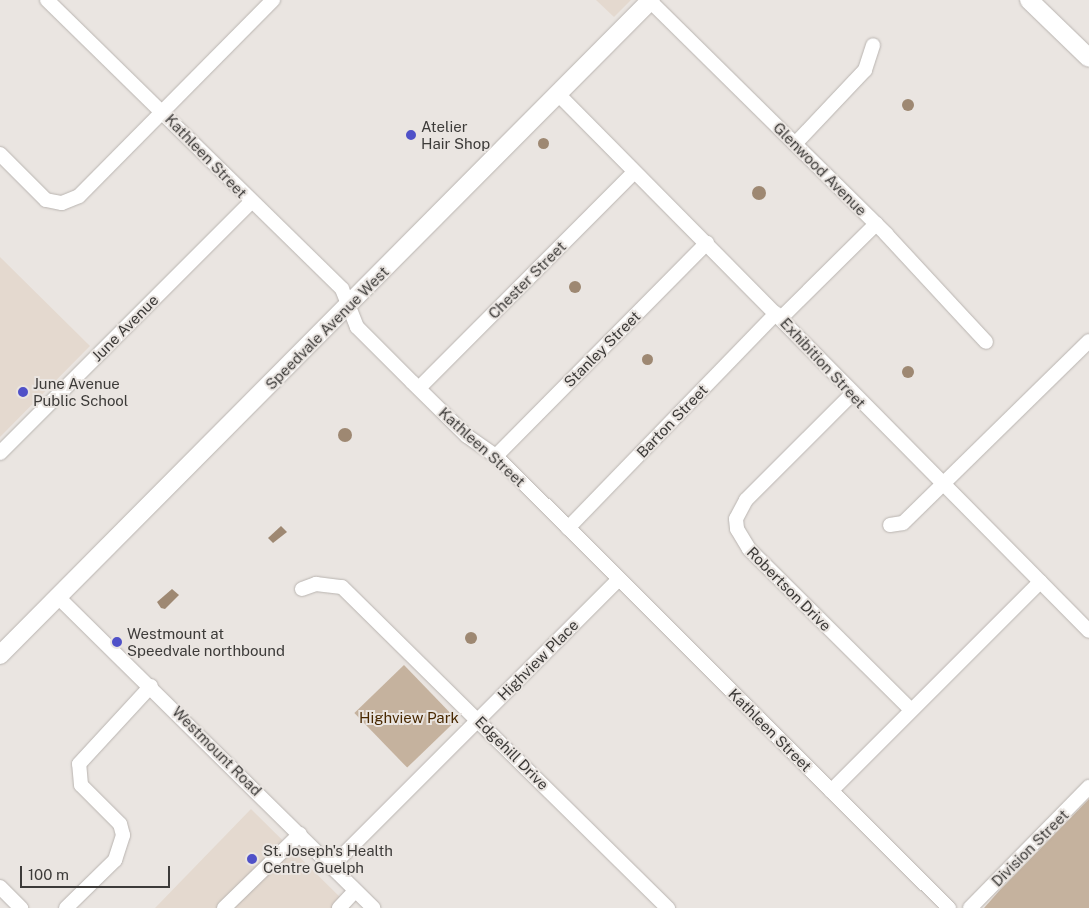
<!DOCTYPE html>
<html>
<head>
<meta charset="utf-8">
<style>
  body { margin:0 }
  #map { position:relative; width:1089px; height:908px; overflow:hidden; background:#eae5e1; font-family:"Public Sans",sans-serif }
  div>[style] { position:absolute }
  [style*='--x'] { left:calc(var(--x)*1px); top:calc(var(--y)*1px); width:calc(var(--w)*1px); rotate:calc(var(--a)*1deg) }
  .built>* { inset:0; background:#e4d9cf }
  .green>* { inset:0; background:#c5b29e; transform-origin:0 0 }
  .water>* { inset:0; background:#9e8872 }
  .round { border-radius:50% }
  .roads { filter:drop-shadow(0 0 1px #b9b4b0) drop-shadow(0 0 1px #b9b4b0) }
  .minor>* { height:14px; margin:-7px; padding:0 7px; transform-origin:7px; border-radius:7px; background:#fff }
  .major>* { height:18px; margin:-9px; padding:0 9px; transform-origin:9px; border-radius:9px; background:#fff }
  .dots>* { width:14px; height:14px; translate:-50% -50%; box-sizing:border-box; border:2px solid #eae5e1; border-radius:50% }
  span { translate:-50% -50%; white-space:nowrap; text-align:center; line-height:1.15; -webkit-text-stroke:4px #eae5e1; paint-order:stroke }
  .poi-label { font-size:15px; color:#3d3b39 }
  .left { translate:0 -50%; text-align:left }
  .street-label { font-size:15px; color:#3d3b39 }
  .park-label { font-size:15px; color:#482800 }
  .scale { position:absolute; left:20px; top:866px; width:150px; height:22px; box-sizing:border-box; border:2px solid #3d3b39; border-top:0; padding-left:6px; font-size:15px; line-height:18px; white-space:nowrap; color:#3d3b39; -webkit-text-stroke:4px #eae5e1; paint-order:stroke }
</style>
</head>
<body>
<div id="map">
  <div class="built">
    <div style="clip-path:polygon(596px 0,631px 0,614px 17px)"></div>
    <div style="clip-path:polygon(0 257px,90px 346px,0 437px)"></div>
    <div style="clip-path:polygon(251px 809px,351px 908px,155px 908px)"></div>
  </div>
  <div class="green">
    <div style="left:404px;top:665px;width:76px;height:69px;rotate:46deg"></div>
    <div style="clip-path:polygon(1089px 799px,1089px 908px,984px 908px,999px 891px)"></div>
  </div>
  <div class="water">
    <div class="round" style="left:902px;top:99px;width:12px;height:12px"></div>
    <div class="round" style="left:537.5px;top:137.5px;width:11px;height:11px"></div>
    <div class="round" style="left:752px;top:186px;width:14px;height:14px"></div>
    <div class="round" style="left:569px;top:281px;width:12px;height:12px"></div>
    <div class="round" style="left:641.5px;top:353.5px;width:11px;height:11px"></div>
    <div class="round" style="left:902px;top:366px;width:12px;height:12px"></div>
    <div class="round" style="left:338px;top:428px;width:14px;height:14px"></div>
    <div style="clip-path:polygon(281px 526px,287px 532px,273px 543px,268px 538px)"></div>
    <div style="clip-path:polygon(172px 589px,179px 595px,165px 609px,161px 608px,157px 602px)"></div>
    <div class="round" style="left:465px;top:632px;width:12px;height:12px"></div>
  </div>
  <div class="roads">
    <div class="minor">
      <div style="--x:47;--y:0;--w:413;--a:44.4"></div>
      <div style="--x:342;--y:289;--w:41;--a:68.5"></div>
      <div style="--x:357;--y:327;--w:78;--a:45"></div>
      <div style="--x:412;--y:382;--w:77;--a:44.5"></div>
      <div style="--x:467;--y:436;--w:35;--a:35"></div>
      <div style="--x:496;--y:456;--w:640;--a:44.94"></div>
      <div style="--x:650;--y:1;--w:332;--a:44.6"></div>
      <div style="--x:886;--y:234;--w:147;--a:47.2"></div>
      <div style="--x:558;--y:94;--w:755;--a:45.32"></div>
      <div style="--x:795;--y:144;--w:102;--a:-46.6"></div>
      <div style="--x:865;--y:70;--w:26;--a:-72"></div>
      <div style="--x:0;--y:154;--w:65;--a:45"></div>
      <div style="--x:46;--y:200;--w:16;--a:11"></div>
      <div style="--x:62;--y:203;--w:18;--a:-22"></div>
      <div style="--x:79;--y:196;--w:276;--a:-45.3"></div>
      <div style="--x:781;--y:318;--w:134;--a:-44.7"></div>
      <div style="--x:419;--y:388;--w:305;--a:-45.1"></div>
      <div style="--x:852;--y:394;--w:150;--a:135"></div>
      <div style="--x:746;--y:500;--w:21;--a:118"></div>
      <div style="--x:736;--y:519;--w:10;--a:84"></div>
      <div style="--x:737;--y:529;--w:23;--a:59"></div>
      <div style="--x:749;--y:549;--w:228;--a:44.8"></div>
      <div style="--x:0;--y:453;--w:355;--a:-45"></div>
      <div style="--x:496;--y:456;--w:300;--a:-45.3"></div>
      <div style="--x:890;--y:525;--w:13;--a:-9"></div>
      <div style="--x:903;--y:523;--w:260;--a:-44.4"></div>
      <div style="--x:568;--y:528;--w:299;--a:-45.9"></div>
      <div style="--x:302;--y:589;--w:15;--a:-20"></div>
      <div style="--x:316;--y:584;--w:26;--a:7"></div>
      <div style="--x:342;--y:587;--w:458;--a:44.6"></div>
      <div style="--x:58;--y:597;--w:443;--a:44.6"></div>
      <div style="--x:831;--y:791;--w:296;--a:-45"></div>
      <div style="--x:331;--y:867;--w:406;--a:-45"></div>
      <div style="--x:0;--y:887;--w:30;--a:45"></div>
      <div style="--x:66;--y:908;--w:69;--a:-44.4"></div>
      <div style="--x:115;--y:860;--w:26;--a:-72"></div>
      <div style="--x:123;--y:835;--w:11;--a:-105"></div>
      <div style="--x:120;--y:824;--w:55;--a:-135"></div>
      <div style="--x:81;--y:785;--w:21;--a:-95"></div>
      <div style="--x:79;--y:764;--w:106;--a:-47.3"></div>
      <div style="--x:224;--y:908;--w:106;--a:-44.2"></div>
      <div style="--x:339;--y:908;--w:23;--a:-47"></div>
      <div style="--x:970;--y:908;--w:170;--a:-45.5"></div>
    </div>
    <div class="major">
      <div style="--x:1029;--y:0;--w:83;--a:44"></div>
      <div style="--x:0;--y:655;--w:923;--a:-45.18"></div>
    </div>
  </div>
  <div class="dots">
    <div style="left:411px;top:135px;background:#5051c8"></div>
    <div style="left:23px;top:392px;background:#5051c8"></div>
    <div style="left:117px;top:642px;background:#5051c8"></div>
    <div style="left:252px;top:859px;background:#5051c8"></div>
  </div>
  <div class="poi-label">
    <span class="left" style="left:421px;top:135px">Atelier<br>Hair Shop</span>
    <span class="left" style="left:33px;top:392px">June Avenue<br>Public School</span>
    <span class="left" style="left:127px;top:642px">Westmount at<br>Speedvale northbound</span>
    <span class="left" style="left:263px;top:859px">St. Joseph's Health<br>Centre Guelph</span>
  </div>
  <div class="street-label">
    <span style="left:206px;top:156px;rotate:46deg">Kathleen Street</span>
    <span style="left:820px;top:169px;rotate:45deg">Glenwood Avenue</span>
    <span style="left:527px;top:280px;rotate:-45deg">Chester Street</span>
    <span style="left:125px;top:328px;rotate:-45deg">June Avenue</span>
    <span style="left:327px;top:328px;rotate:-45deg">Speedvale Avenue West</span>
    <span style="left:602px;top:349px;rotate:-45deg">Stanley Street</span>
    <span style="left:823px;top:363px;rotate:47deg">Exhibition Street</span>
    <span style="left:672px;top:421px;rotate:-46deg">Barton Street</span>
    <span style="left:482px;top:447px;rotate:42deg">Kathleen Street</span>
    <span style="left:789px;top:589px;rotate:45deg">Robertson Drive</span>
    <span style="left:538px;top:660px;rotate:-45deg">Highview Place</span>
    <span style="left:770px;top:730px;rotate:45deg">Kathleen Street</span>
    <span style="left:217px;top:751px;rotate:45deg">Westmount Road</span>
    <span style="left:512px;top:753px;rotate:45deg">Edgehill Drive</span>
    <span style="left:1030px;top:848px;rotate:-45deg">Division Street</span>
  </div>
  <div class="park-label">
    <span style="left:409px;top:718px">Highview Park</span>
  </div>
  <div class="scale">100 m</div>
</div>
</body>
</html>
